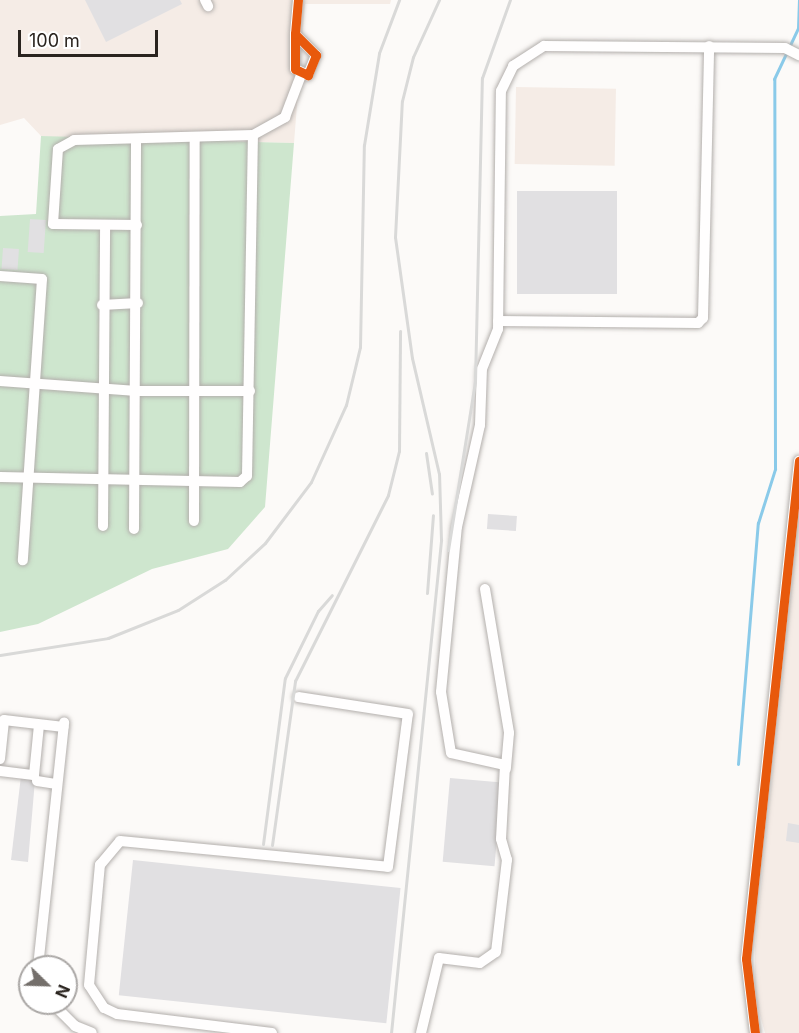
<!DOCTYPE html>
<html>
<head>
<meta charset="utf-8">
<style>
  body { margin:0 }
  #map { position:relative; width:799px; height:1033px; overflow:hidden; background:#fcfaf8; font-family:Inter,sans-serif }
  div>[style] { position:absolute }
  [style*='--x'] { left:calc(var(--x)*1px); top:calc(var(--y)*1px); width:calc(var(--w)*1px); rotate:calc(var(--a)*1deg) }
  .built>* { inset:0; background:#f5ece6; transform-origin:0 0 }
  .green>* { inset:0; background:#cee6ce }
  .stream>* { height:3px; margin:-1.5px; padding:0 1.5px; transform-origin:1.5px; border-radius:1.5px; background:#8acae9 }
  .building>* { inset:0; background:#e1e0e2; transform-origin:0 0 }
  .roads { filter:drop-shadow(0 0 2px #b3afac) drop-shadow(0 0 2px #b3afac) }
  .minor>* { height:10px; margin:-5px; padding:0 5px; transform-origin:5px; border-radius:5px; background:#fffefe }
  .rail>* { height:3px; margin:-1.5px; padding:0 1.5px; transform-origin:1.5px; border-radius:1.5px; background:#d9d9d8 }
  .cycleway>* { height:9px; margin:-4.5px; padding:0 4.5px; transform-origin:4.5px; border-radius:4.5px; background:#e8590c }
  span { translate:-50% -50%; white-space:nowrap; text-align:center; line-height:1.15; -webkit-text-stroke:6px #fff; paint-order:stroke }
  .north { position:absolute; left:18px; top:955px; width:60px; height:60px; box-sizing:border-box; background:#fff; border:2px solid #aaa7a5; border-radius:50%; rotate:113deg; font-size:16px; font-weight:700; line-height:24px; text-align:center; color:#2a241f }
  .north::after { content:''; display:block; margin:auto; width:21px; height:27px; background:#746f6b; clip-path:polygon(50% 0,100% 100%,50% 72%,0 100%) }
  .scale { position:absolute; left:18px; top:30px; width:140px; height:27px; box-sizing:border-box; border:3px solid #2a241f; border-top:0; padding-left:8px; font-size:18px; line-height:21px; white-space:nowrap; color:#2a241f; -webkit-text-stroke:4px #fff; paint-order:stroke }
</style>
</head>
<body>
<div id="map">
  <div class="built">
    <div style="clip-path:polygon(0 0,391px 0,390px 4px,305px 4px,294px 143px,51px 137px,41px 136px,24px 118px,0 125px)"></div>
    <div style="left:516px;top:87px;width:100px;height:77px;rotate:1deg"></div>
    <div style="clip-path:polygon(799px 513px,799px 1033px,765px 1033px,755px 997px,755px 946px)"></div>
  </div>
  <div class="green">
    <div style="clip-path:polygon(41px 136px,294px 143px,265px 507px,228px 549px,152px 569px,38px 624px,0 632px,0 216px,36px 214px)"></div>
  </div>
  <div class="stream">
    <div style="--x:738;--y:764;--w:242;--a:-85.3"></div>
    <div style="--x:758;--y:523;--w:57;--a:-72.5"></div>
    <div style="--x:775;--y:469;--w:390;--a:-90.1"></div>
    <div style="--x:774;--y:79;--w:56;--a:-64.8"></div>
    <div style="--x:798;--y:28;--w:28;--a:-88"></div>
  </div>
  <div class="building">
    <div style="clip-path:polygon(85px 0,180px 0,182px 4px,106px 42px)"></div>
    <div style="left:617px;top:191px;width:103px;height:100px;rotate:90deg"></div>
    <div style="left:30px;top:219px;width:16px;height:33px;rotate:4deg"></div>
    <div style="left:3px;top:248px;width:16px;height:21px;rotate:4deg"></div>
    <div style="left:488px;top:514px;width:29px;height:15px;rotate:4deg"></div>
    <div style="clip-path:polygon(21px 776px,35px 780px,28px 862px,11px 860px)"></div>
    <div style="left:450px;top:778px;width:52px;height:84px;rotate:5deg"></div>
    <div style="clip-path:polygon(788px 823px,799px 825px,799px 843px,786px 841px)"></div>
    <div style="left:133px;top:860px;width:269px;height:136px;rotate:6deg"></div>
  </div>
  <div class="roads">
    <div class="minor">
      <div style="--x:205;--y:0;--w:7;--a:63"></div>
      <div style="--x:295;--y:34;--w:30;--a:45"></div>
      <div style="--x:316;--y:55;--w:22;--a:112"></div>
      <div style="--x:308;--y:75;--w:14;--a:-155"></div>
      <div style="--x:295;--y:69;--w:35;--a:-90"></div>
      <div style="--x:295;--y:34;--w:34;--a:-85"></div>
      <div style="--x:137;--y:225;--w:84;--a:-179.3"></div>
      <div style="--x:53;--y:224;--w:75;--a:-86.2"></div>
      <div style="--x:58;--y:149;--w:18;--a:-29"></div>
      <div style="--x:74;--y:140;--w:179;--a:-1.6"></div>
      <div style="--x:253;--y:135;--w:37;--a:-29"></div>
      <div style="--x:285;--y:117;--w:45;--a:-69.1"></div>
      <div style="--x:0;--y:276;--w:42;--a:4.1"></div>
      <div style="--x:42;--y:279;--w:282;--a:93.9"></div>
      <div style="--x:102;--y:305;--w:36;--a:-3"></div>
      <div style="--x:498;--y:321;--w:200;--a:0.6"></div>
      <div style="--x:698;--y:323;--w:7;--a:-45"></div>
      <div style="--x:703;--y:318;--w:272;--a:-88.7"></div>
      <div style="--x:0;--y:381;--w:137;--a:4.2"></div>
      <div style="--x:137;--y:391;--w:113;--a:0"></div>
      <div style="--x:0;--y:477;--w:240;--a:1.2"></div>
      <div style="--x:240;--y:482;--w:9;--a:-41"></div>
      <div style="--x:247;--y:476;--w:341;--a:-89"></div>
      <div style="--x:194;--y:521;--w:382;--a:-89.9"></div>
      <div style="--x:103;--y:526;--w:300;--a:-89.6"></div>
      <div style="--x:134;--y:529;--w:388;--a:-89.7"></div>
      <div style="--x:485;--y:589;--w:146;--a:80.5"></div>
      <div style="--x:509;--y:733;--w:36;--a:95"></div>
      <div style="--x:0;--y:759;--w:39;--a:-84"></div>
      <div style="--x:4;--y:720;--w:60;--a:6.7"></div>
      <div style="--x:0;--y:771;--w:34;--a:7"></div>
      <div style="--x:34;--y:775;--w:50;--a:-84.3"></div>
      <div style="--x:37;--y:781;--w:20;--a:9"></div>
      <div style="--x:38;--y:967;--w:246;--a:-83.9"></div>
      <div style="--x:52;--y:1003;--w:33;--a:45"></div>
      <div style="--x:75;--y:1026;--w:18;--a:22"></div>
      <div style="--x:272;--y:1033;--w:156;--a:-173"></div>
      <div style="--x:117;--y:1014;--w:14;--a:-155"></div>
      <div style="--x:104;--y:1008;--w:27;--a:-123"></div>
      <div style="--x:89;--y:985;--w:121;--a:-84.8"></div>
      <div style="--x:100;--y:865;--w:31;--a:-50"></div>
      <div style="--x:120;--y:841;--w:269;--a:5.5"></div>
      <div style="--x:388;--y:867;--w:154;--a:-82.6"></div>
      <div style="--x:408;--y:714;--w:111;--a:-171.2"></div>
      <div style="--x:421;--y:1033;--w:77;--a:-76.5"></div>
      <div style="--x:439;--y:958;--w:41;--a:7"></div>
      <div style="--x:480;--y:963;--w:19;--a:-35"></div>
      <div style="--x:496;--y:952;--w:93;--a:-83.2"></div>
      <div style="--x:507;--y:860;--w:22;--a:-106"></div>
      <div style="--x:501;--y:839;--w:74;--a:-86.9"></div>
      <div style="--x:505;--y:765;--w:55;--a:-167.5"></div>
      <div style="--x:451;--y:753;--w:62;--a:-99.3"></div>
      <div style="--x:441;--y:692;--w:166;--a:-84.5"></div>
      <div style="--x:457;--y:527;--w:105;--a:-77.3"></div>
      <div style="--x:480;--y:425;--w:56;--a:-88"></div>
      <div style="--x:482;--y:369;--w:43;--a:-68.2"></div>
      <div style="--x:498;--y:329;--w:238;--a:-89.3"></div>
      <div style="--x:501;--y:91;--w:28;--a:-64"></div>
      <div style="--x:513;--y:66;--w:37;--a:-33"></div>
      <div style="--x:544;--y:46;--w:241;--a:0.5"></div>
      <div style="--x:785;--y:48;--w:16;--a:27"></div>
      <div style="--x:755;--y:1033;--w:75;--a:-96.9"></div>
      <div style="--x:746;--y:959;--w:501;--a:-83.93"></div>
    </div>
  </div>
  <div class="rail">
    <div style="--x:426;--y:453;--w:41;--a:81.7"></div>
    <div style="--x:448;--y:550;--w:170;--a:-80.9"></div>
    <div style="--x:475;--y:382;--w:304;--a:-88.7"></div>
    <div style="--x:482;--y:78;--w:83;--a:-70.3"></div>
    <div style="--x:427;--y:593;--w:78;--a:-85.6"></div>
    <div style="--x:0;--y:655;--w:109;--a:-8.9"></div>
    <div style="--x:108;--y:638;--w:75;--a:-21.8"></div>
    <div style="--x:178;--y:610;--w:56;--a:-32.6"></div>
    <div style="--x:225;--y:580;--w:54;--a:-42.8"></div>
    <div style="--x:265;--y:543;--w:76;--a:-53"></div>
    <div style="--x:311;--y:482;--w:85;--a:-65.6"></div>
    <div style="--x:346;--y:405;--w:60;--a:-76.4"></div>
    <div style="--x:360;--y:347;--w:202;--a:-88.9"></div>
    <div style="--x:364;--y:145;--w:93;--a:-80.7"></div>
    <div style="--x:379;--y:53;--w:57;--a:-69.3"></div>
    <div style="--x:263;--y:844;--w:167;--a:-82.5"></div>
    <div style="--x:285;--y:678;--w:75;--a:-63.8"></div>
    <div style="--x:318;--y:611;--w:21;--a:-49"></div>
    <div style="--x:272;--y:845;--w:166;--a:-82"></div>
    <div style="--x:295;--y:681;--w:208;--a:-63.4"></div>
    <div style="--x:388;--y:495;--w:45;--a:-76"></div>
    <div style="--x:399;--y:451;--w:120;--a:-89.5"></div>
    <div style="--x:391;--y:1033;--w:496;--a:-84.2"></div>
    <div style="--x:441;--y:540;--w:66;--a:-91.7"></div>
    <div style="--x:439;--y:474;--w:119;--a:-103.1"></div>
    <div style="--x:412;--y:358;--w:122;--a:-98"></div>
    <div style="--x:395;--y:237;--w:136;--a:-87.1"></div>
    <div style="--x:402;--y:101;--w:45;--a:-76"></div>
    <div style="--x:413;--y:57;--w:63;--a:-65.5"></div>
  </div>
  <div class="cycleway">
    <div style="--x:295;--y:34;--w:30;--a:45"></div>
    <div style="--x:316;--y:55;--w:22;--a:112"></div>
    <div style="--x:308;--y:75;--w:14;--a:-155"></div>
    <div style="--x:295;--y:69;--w:35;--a:-90"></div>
    <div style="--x:295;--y:34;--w:34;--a:-85"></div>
    <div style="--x:755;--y:1033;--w:75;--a:-96.9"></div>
    <div style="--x:746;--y:959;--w:501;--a:-83.93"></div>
  </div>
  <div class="north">N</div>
  <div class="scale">100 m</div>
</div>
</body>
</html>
